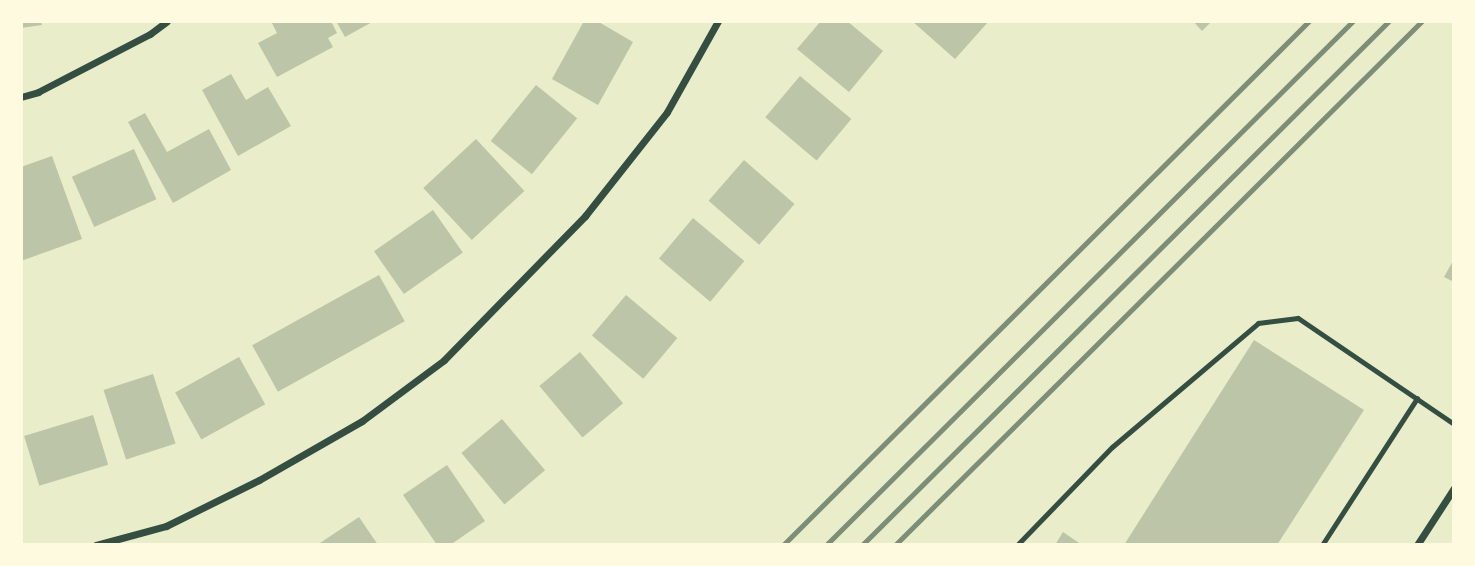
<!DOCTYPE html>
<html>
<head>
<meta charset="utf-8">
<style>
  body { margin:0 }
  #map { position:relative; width:1475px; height:566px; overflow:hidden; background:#e9edc9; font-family:"PT Sans",sans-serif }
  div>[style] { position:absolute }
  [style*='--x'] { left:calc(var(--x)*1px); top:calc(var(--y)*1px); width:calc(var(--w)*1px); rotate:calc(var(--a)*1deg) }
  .building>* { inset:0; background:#bcc5a7; transform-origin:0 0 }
  .service>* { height:5px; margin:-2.5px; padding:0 2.5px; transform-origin:2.5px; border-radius:2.5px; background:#344e41 }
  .minor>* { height:7px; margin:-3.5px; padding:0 3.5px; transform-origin:3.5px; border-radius:3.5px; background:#344e41 }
  .rail>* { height:5px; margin:-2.5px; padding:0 2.5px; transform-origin:2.5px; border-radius:2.5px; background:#7c8e77 }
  span { translate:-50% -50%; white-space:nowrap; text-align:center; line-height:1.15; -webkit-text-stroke:7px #fefae0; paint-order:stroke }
  .frame { position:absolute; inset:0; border:23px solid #fefae0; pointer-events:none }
</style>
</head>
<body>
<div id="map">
  <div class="building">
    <div style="clip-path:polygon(21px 21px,41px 21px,42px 25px,21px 28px)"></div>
    <div style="clip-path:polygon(271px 21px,331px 21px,337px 33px,328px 38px,333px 47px,277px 77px,258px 43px,277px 33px)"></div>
    <div style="clip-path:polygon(336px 21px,374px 21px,345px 37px)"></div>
    <div style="clip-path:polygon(584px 21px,597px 21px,633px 42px,598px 105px,552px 79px)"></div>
    <div style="clip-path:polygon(821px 21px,847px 21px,883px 51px,849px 92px,797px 49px)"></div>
    <div style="clip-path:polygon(912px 21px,989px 21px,955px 59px)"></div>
    <div style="clip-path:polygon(1193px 21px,1212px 21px,1202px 31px)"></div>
    <div style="clip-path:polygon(231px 74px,246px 100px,268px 87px,291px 126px,238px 156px,202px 90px)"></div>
    <div style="left:800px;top:76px;width:67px;height:54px;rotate:40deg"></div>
    <div style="left:536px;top:85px;width:53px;height:72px;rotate:39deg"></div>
    <div style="clip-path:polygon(145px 113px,167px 152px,209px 129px,231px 170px,173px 203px,128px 122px)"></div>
    <div style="left:476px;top:139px;width:71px;height:72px;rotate:47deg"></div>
    <div style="left:134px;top:149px;width:55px;height:68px;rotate:66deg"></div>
    <div style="clip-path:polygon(52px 156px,82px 239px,21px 261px,21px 167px)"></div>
    <div style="left:744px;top:160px;width:67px;height:54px;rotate:41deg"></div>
    <div style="left:433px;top:210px;width:52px;height:72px;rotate:55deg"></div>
    <div style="left:693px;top:218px;width:67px;height:53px;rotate:40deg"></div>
    <div style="clip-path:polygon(1454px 259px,1454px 282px,1444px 277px)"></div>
    <div style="left:379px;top:275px;width:53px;height:145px;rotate:61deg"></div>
    <div style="left:626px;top:295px;width:67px;height:53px;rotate:40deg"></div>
    <div style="clip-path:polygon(1254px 340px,1364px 410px,1277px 545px,1124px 545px)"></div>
    <div style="left:580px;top:352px;width:67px;height:53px;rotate:50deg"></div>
    <div style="left:239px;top:357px;width:54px;height:73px;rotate:61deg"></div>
    <div style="left:153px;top:374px;width:73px;height:52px;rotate:72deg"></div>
    <div style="left:93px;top:415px;width:52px;height:72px;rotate:73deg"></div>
    <div style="left:502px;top:419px;width:67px;height:53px;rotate:50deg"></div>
    <div style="clip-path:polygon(447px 465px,485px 521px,450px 545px,437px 545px,403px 495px)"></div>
    <div style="clip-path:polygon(359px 517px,378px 545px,317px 545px)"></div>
    <div style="clip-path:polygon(1063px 532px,1082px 545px,1055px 545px)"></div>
  </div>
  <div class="service">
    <div style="--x:1017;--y:545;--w:136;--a:-45.9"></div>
    <div style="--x:1112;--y:447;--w:192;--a:-40.3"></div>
    <div style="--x:1258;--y:323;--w:40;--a:-7.1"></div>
    <div style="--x:1298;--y:318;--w:189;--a:34.2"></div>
    <div style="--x:1322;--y:545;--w:175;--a:-57.1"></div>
  </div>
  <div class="minor">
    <div style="--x:21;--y:97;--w:18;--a:-16"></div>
    <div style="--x:38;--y:92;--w:126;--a:-27.4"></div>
    <div style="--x:150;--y:34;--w:21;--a:-37"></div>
    <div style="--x:96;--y:545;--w:73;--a:-15.2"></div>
    <div style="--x:166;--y:526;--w:104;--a:-26.3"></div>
    <div style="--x:259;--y:480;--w:119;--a:-29.8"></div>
    <div style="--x:362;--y:421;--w:102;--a:-36.6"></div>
    <div style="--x:444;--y:360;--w:202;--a:-45.6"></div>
    <div style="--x:585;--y:216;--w:132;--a:-51.7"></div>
    <div style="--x:667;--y:112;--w:104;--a:-60.7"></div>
    <div style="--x:1417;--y:545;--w:68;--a:-57"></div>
  </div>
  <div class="rail">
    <div style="--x:783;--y:545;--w:742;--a:-44.89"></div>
    <div style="--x:826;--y:545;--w:743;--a:-44.84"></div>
    <div style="--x:862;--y:545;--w:743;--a:-44.84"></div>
    <div style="--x:895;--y:545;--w:743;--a:-44.84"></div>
  </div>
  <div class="frame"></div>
</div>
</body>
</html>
